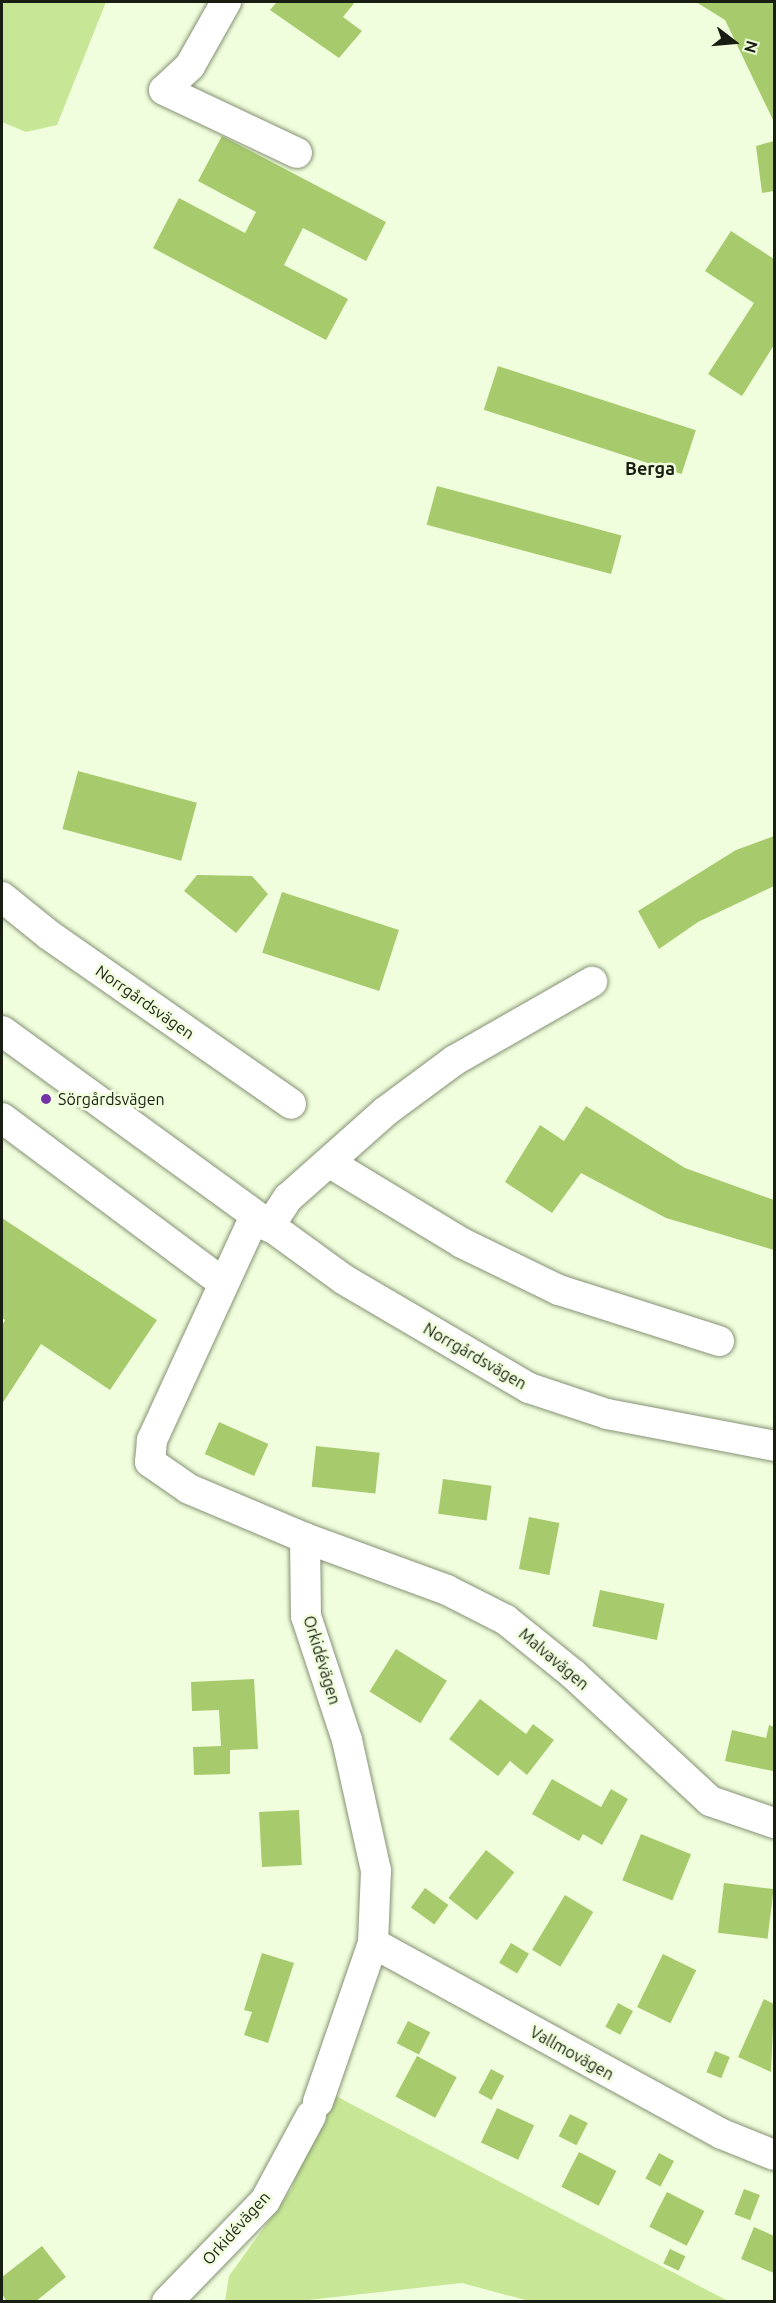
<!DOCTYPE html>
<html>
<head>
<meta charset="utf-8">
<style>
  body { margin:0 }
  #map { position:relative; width:776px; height:2303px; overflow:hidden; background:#f0fedd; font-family:Ubuntu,sans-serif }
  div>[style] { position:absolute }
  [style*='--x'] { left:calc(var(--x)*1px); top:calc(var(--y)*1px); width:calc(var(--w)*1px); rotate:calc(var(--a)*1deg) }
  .green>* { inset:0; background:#c7e796 }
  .building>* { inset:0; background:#a7ca6d; transform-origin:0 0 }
  .roads { filter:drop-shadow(0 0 2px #859174) drop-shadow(0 0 2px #859174) }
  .minor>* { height:30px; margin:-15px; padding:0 15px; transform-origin:15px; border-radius:15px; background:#fff }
  .dots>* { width:16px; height:16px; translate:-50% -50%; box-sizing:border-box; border:3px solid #f0fedd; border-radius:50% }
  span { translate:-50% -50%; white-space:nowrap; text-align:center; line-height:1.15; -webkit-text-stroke:5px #f0fedd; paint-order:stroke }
  .street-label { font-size:16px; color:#191e12 }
  .poi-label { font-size:16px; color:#191e12 }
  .left { translate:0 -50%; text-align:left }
  .neighbourhood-label { font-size:18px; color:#191e12; font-weight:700 }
  .frame { position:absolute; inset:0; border:3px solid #191e12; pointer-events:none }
  .north { position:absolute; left:704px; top:12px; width:60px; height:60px; -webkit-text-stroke:4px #f0fedd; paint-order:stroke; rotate:106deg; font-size:16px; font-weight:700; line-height:24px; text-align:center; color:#191e12 }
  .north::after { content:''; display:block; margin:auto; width:21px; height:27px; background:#191e12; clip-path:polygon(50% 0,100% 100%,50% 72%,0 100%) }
</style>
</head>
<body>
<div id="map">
  <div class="green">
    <div style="clip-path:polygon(2px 2px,106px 2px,57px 125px,26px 132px,2px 122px)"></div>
    <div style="clip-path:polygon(327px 2091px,351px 2104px,728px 2301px,529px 2301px,462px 2283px,299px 2301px,225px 2302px,229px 2276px,291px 2190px)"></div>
  </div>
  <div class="building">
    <div style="clip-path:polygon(277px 2px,355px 2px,343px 17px,362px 31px,339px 58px,270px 10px)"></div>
    <div style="clip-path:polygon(696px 2px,774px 2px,774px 122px,725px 20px)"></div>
    <div style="clip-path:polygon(222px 136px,386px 222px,366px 261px,303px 228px,284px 265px,348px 299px,326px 340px,153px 248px,179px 198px,245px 233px,256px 212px,198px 181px)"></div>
    <div style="clip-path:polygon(774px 141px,774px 191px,762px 193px,756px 146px)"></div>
    <div style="clip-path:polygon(731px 231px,774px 259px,774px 345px,742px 396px,708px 374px,754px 303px,705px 271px)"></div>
    <div style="left:498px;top:366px;width:208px;height:46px;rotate:18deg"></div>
    <div style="left:437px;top:486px;width:191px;height:40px;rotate:15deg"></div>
    <div style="left:78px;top:771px;width:123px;height:60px;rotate:15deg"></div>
    <div style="clip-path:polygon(774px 836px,774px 886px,698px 922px,659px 949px,638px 911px,736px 850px)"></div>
    <div style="clip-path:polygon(197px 875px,252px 876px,268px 894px,236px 933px,184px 891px)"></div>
    <div style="left:282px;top:892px;width:123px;height:64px;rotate:18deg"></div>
    <div style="clip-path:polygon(586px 1106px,685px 1168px,774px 1200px,774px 1250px,666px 1218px,581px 1173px,552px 1213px,505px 1182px,540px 1125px,564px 1141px)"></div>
    <div style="clip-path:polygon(2px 1218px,157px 1320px,110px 1390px,41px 1344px,2px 1404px,2px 1326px,5px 1320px,2px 1318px)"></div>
    <div style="left:219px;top:1422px;width:54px;height:35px;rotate:24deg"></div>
    <div style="left:316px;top:1446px;width:64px;height:41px;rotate:6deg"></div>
    <div style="left:443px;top:1479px;width:49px;height:35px;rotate:8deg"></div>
    <div style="left:529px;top:1517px;width:31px;height:53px;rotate:11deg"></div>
    <div style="left:600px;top:1590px;width:66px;height:37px;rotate:12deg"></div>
    <div style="left:396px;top:1649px;width:60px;height:50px;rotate:32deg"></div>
    <div style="clip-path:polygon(254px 1679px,258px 1749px,230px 1750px,230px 1774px,194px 1775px,193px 1747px,221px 1746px,219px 1710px,192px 1711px,191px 1682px)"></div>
    <div style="clip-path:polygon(480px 1699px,526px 1734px,533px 1724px,554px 1740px,527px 1775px,510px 1761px,498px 1776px,449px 1739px)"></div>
    <div style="clip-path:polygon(769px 1725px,774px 1727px,773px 1771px,725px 1761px,732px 1730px,766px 1738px)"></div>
    <div style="clip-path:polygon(552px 1779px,601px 1807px,611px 1789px,628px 1799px,602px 1845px,583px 1834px,579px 1841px,532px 1814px)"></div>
    <div style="left:299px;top:1810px;width:55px;height:40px;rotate:87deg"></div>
    <div style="left:641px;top:1834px;width:54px;height:50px;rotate:22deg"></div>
    <div style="left:486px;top:1850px;width:36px;height:61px;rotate:38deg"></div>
    <div style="left:724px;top:1883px;width:50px;height:50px;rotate:7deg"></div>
    <div style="left:425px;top:1888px;width:29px;height:24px;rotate:36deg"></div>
    <div style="left:565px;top:1895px;width:33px;height:64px;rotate:31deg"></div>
    <div style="left:511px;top:1943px;width:21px;height:23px;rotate:31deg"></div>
    <div style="clip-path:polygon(262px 1953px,294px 1963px,268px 2043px,244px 2035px,252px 2012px,244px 2010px)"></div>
    <div style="left:663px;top:1954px;width:37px;height:59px;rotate:26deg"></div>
    <div style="clip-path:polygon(764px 1999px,774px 2004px,771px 2072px,738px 2057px)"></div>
    <div style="left:618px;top:2003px;width:17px;height:27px;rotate:28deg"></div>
    <div style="left:408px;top:2021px;width:25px;height:25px;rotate:27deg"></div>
    <div style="left:715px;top:2051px;width:16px;height:23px;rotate:22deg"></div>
    <div style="left:417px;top:2056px;width:45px;height:46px;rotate:28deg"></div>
    <div style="left:491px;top:2069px;width:15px;height:27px;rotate:28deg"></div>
    <div style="left:497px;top:2108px;width:41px;height:38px;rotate:25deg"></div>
    <div style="left:570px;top:2114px;width:20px;height:25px;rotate:27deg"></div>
    <div style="left:579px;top:2152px;width:42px;height:39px;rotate:27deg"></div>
    <div style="left:659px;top:2153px;width:17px;height:29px;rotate:28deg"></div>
    <div style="left:744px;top:2189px;width:17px;height:27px;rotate:21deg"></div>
    <div style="left:667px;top:2192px;width:42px;height:39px;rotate:27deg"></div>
    <div style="clip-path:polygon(754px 2227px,774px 2236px,774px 2273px,741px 2259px)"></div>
    <div style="clip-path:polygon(42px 2246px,66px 2277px,35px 2302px,7px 2302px,2px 2294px,2px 2277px)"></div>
    <div style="left:670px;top:2249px;width:17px;height:16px;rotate:25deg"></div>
  </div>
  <div class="roads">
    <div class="minor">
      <div style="--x:226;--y:2;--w:73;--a:119.4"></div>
      <div style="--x:190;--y:66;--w:35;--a:137"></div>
      <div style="--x:164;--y:90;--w:147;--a:25.3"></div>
      <div style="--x:2;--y:897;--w:60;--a:39"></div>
      <div style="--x:49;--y:935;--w:295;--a:34.9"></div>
      <div style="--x:2;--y:1031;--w:422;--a:36"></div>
      <div style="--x:343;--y:1279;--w:216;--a:30.4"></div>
      <div style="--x:529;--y:1388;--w:82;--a:18.4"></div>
      <div style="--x:607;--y:1414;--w:170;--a:10.8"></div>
      <div style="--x:2;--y:1118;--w:274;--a:36.7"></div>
      <div style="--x:330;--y:1163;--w:154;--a:31.2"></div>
      <div style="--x:462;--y:1243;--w:108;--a:25.9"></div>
      <div style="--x:559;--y:1290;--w:168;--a:17.7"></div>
      <div style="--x:255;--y:1216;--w:247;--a:114.7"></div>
      <div style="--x:152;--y:1440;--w:22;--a:95"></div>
      <div style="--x:150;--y:1462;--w:47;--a:34.7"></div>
      <div style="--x:189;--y:1489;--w:126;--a:22.9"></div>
      <div style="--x:305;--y:1538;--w:78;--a:89.3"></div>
      <div style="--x:306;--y:1616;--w:131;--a:71.7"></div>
      <div style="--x:347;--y:1740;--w:134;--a:77.5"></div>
      <div style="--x:376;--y:1871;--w:72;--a:92.4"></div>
      <div style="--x:373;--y:1943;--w:168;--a:109.1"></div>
      <div style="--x:269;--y:1227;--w:35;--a:-57"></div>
      <div style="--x:288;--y:1198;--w:131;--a:-41.6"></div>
      <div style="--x:386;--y:1111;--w:86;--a:-36.5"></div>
      <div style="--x:455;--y:1060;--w:158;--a:-29.7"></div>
      <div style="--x:305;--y:1538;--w:151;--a:20.1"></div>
      <div style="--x:447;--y:1590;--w:66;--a:27"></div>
      <div style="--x:506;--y:1620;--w:86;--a:38.9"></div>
      <div style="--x:573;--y:1674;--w:187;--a:42.8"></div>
      <div style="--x:710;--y:1801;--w:68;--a:19"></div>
      <div style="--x:373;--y:1943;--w:398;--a:28.7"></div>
      <div style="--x:722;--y:2134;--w:56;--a:22"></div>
      <div style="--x:167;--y:2302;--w:141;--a:-45.9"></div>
      <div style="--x:265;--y:2201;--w:97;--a:-61.6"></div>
    </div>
  </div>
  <div class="dots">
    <div style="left:46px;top:1099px;background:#7434a8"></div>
  </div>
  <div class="street-label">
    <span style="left:145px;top:1002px;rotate:35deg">Norrgårdsvägen</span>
    <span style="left:475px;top:1356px;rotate:30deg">Norrgårdsvägen</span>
    <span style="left:554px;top:1659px;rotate:40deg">Malvavägen</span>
    <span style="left:322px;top:1660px;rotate:73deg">Orkidévägen</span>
    <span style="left:572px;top:2053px;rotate:29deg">Vallmovägen</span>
    <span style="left:236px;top:2228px;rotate:-48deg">Orkidévägen</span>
  </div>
  <div class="poi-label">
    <span class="left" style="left:58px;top:1099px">Sörgårdsvägen</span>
  </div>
  <div class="neighbourhood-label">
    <span style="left:650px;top:468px">Berga</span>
  </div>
  <div class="frame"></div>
  <div class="north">N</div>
</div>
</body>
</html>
